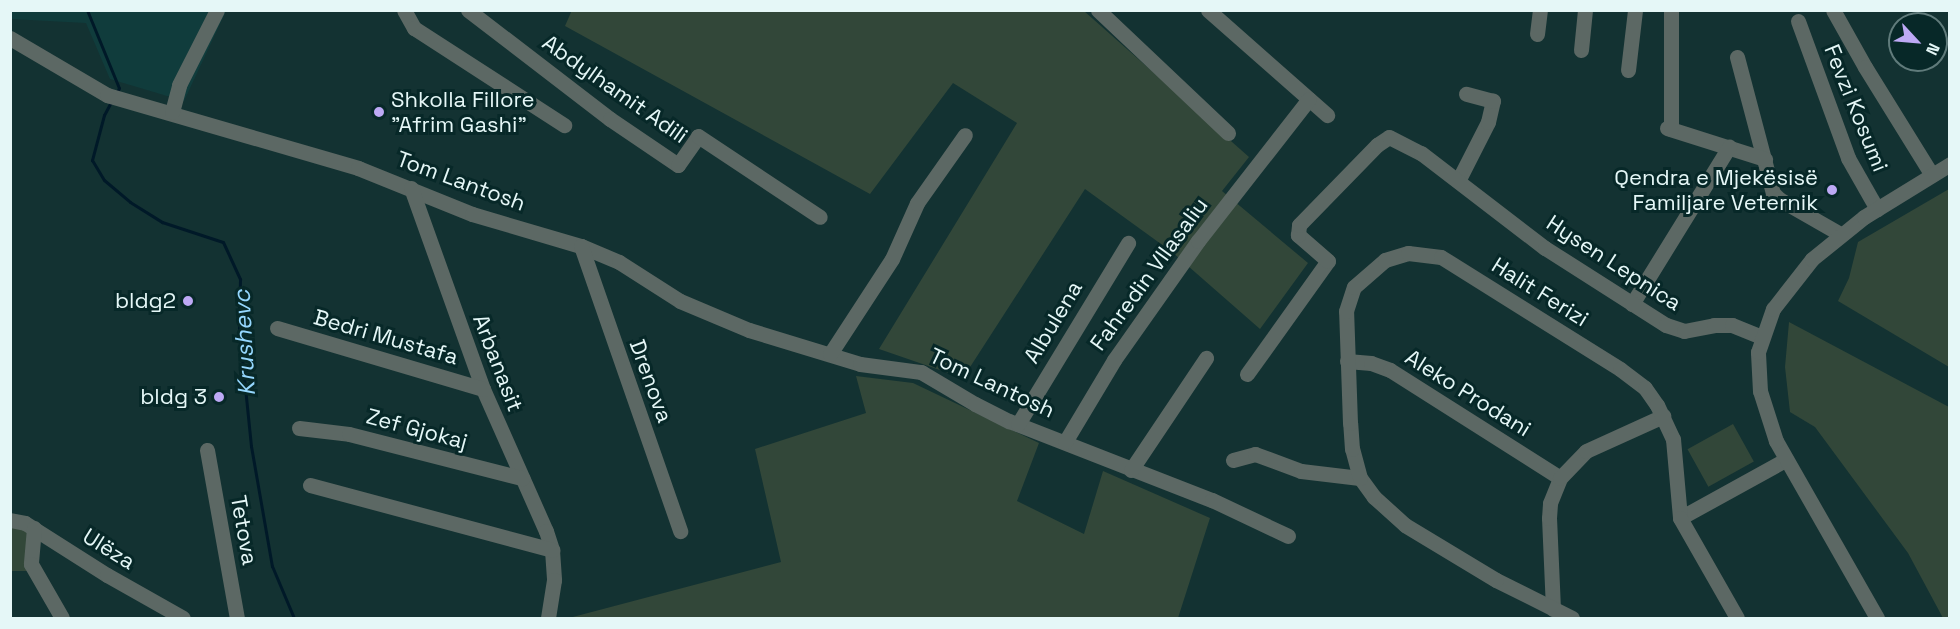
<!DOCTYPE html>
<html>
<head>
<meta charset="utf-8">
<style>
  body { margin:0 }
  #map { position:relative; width:1960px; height:629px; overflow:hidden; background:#133232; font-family:"Space Grotesk",sans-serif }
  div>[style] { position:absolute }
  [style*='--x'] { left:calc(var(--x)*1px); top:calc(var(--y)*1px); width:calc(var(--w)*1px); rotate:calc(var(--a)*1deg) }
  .built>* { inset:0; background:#103c3c }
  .green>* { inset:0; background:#324739; transform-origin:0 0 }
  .stream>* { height:3px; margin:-1.5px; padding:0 1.5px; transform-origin:1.5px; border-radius:1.5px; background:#001928 }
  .minor>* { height:15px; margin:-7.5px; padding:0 7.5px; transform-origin:7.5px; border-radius:7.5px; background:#5c6864 }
  .dots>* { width:16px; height:16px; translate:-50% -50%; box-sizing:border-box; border:3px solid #072828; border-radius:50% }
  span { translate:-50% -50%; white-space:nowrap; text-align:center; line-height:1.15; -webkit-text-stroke:6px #072828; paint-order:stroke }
  .street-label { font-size:22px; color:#e5f7f7 }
  .poi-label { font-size:22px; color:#e5f7f7 }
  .left { translate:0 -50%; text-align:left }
  .right { translate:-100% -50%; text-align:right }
  .water-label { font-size:24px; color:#95d7fe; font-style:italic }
  .frame { position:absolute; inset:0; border:12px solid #e5f7f7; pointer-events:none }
  .north { position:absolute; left:1888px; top:12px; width:60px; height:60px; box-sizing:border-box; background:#072828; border:2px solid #607b7b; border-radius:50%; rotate:116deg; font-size:16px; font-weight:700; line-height:24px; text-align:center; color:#e5f7f7 }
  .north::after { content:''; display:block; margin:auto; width:21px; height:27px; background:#bda9f5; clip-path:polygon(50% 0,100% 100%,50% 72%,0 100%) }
</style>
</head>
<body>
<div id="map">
  <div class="built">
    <div style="clip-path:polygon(10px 11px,226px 11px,184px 101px,110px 79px,86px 23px,11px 19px)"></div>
  </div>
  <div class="green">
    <div style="clip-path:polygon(572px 10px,1084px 11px,1249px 157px,1222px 191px,1308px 263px,1260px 329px,1172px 252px,1085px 189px,963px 378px,879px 349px,1017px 123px,953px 83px,870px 194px,565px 26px)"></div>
    <div style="clip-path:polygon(1949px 189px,1949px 367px,1838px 301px,1849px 278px,1858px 242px)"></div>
    <div style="clip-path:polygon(1789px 322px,1949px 407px,1949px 618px,1943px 618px,1908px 553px,1815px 427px,1790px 412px,1785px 367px)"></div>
    <div style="clip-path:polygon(856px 376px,913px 383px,1039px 443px,1017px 501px,1084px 534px,1103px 471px,1210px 518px,1178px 618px,569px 618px,781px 562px,755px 449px,866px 413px)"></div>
    <div style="left:1733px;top:424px;width:43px;height:52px;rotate:61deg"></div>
    <div style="clip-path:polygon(10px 524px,23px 525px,30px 536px,30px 571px,11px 571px)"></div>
  </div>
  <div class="stream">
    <div style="--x:87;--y:10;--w:84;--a:67.7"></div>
    <div style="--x:119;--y:88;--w:4;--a:117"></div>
    <div style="--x:112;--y:100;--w:17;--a:118"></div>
    <div style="--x:104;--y:115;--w:47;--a:104.9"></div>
    <div style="--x:92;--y:160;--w:23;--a:59"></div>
    <div style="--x:104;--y:180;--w:34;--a:40"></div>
    <div style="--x:130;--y:202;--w:38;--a:32"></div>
    <div style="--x:162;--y:222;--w:64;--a:18.2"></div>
    <div style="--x:223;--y:242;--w:41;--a:65.3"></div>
    <div style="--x:240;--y:279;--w:49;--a:91.2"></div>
    <div style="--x:239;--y:328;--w:119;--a:84.2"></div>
    <div style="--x:251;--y:446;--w:122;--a:80.1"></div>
    <div style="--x:272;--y:566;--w:56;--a:67.1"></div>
  </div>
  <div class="minor">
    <div style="--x:404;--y:10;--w:21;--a:61"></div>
    <div style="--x:414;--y:28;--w:179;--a:32.9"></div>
    <div style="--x:468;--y:10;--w:179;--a:37.5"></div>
    <div style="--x:610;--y:119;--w:82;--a:34.1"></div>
    <div style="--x:678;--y:165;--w:35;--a:-55"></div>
    <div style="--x:698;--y:136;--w:146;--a:33.6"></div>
    <div style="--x:1098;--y:10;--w:179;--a:43.4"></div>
    <div style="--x:1208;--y:10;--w:159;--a:41.4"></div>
    <div style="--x:1833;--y:10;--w:65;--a:60.7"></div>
    <div style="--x:1865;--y:67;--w:127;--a:58.2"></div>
    <div style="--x:1798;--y:21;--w:146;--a:69.9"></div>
    <div style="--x:1848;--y:158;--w:59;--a:60.4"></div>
    <div style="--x:1537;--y:34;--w:24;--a:-83"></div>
    <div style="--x:10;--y:38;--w:113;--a:30.4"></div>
    <div style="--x:107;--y:95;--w:261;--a:16.2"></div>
    <div style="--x:358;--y:168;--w:123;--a:22"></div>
    <div style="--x:472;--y:214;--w:114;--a:16.4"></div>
    <div style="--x:581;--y:246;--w:41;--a:22.8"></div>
    <div style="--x:619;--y:262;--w:72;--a:32.6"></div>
    <div style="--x:680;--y:301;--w:75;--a:22.8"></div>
    <div style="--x:749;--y:330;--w:116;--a:17"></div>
    <div style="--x:860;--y:364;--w:62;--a:7.5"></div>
    <div style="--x:921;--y:372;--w:63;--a:30.7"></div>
    <div style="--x:975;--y:404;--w:38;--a:27"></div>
    <div style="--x:1009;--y:421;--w:218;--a:21.3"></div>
    <div style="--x:1212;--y:500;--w:84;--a:25.3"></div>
    <div style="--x:1581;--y:50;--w:40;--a:-84.3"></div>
    <div style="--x:1737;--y:57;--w:141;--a:75.2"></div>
    <div style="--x:1773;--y:193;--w:8;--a:45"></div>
    <div style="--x:1779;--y:199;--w:70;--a:29.8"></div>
    <div style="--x:1628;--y:70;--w:60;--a:-83.3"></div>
    <div style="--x:172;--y:112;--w:28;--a:-75"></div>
    <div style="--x:179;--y:85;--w:84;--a:-63.1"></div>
    <div style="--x:1667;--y:128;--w:103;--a:17.6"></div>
    <div style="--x:1671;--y:129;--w:119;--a:-90"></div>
    <div style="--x:1458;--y:181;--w:66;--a:-63"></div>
    <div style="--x:1488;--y:122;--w:22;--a:-77"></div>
    <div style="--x:1493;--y:101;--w:28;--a:-165"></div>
    <div style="--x:411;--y:188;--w:214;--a:70.3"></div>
    <div style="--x:483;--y:389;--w:155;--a:66.1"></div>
    <div style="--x:546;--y:531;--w:20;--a:72"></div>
    <div style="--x:552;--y:550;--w:30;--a:86"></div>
    <div style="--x:554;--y:580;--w:38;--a:99"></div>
    <div style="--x:581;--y:246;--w:302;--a:70.8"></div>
    <div style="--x:1632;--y:304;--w:185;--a:-58.3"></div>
    <div style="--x:277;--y:328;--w:215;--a:16.5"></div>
    <div style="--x:830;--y:354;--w:113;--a:-56.9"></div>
    <div style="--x:892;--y:259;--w:61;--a:-65.9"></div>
    <div style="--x:917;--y:203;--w:83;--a:-54.8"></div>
    <div style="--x:1347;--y:361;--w:24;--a:5"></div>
    <div style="--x:1371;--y:363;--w:20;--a:20"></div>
    <div style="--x:1390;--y:370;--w:201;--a:32.4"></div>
    <div style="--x:1247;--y:374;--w:139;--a:-54.4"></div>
    <div style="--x:1328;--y:261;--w:40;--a:-139"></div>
    <div style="--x:1298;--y:235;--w:10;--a:-84"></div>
    <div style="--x:1299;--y:225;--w:112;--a:-45.7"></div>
    <div style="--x:1377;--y:145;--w:14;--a:-34"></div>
    <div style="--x:1389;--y:137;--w:36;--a:27"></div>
    <div style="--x:1421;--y:153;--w:156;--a:37.5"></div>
    <div style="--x:1545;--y:248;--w:143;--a:32.5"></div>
    <div style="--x:1666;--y:325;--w:19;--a:18"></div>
    <div style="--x:1684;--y:331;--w:31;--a:-11"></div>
    <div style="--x:1714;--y:325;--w:18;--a:0"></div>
    <div style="--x:1732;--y:325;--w:32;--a:22"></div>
    <div style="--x:1018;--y:424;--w:212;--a:-58.7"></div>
    <div style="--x:299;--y:428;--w:50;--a:6.8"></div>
    <div style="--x:349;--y:434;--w:179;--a:14.3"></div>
    <div style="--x:1065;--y:442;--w:96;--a:-59.1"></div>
    <div style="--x:1114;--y:360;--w:146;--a:-54.8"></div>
    <div style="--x:1198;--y:241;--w:180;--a:-52"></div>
    <div style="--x:207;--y:450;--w:171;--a:79.9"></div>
    <div style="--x:1233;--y:460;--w:23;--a:-15"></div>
    <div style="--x:1255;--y:454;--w:49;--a:20.3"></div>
    <div style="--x:1301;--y:471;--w:59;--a:6.8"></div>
    <div style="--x:1131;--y:470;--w:135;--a:-56.2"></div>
    <div style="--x:310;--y:485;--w:251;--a:15"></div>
    <div style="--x:1680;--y:518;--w:120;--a:-28.9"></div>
    <div style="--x:10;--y:520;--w:15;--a:11"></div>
    <div style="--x:25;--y:523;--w:97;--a:32.4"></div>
    <div style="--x:107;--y:575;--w:87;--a:29.5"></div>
    <div style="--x:34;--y:528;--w:36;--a:95"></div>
    <div style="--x:31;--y:564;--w:62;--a:60.1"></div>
    <div style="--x:1553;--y:609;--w:91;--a:-92.5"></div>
    <div style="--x:1549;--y:518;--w:15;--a:-86"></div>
    <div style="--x:1550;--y:503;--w:27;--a:-68"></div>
    <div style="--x:1560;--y:478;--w:37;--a:-46"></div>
    <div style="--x:1586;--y:451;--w:85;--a:-24.4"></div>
    <div style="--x:1572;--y:618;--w:85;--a:-153.4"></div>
    <div style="--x:1496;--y:580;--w:106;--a:-148.9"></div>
    <div style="--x:1405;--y:525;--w:42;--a:-137.9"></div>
    <div style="--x:1374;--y:497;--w:24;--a:-126"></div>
    <div style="--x:1360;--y:478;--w:30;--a:-105"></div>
    <div style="--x:1352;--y:449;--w:26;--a:-94"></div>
    <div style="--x:1350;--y:423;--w:112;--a:-92"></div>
    <div style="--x:1346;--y:311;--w:25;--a:-72"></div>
    <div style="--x:1354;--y:287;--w:41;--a:-41.1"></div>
    <div style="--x:1385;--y:260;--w:24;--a:-17"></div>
    <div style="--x:1408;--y:253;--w:33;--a:7"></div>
    <div style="--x:1441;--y:257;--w:211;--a:32"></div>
    <div style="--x:1620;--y:369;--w:31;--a:37"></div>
    <div style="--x:1645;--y:388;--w:21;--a:55"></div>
    <div style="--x:1657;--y:405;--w:38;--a:65"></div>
    <div style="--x:1673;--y:439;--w:79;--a:84.9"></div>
    <div style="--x:1680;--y:518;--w:115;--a:60.3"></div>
    <div style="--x:1877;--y:618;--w:204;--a:-119.7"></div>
    <div style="--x:1776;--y:441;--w:52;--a:-107.7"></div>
    <div style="--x:1760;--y:391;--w:39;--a:-93"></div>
    <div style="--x:1758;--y:352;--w:46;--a:-70.8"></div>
    <div style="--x:1773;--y:309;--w:63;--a:-52"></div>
    <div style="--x:1812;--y:259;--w:67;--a:-38.9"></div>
    <div style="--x:1864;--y:217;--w:101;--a:-31.6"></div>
  </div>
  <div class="dots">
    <div style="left:379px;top:112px;background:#bda9f5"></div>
    <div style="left:1832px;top:190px;background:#bda9f5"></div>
    <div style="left:188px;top:301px;background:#bda9f5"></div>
    <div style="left:219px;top:397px;background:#bda9f5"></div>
  </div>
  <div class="street-label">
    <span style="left:615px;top:89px;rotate:35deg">Abdylhamit Adili</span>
    <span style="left:1856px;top:108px;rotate:68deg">Fevzi Kosumi</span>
    <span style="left:461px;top:181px;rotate:20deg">Tom Lantosh</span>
    <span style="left:1614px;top:263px;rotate:33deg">Hysen Lepnica</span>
    <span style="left:1149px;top:274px;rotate:-54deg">Fahredin Vllasaliu</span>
    <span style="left:1540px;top:292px;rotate:32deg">Halit Ferizi</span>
    <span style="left:1053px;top:322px;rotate:-59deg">Albulena</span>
    <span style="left:386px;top:337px;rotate:16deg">Bedri Mustafa</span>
    <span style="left:498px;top:363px;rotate:69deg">Arbanasit</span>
    <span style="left:651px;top:381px;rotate:70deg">Drenova</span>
    <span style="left:992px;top:383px;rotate:25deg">Tom Lantosh</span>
    <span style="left:1468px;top:393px;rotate:32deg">Aleko Prodani</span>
    <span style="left:417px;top:429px;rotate:15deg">Zef Gjokaj</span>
    <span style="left:244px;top:530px;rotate:80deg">Tetova</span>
    <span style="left:109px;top:549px;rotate:32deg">Ulëza</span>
  </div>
  <div class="poi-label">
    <span class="left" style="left:391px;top:112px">Shkolla Fillore<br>"Afrim Gashi"</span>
    <span class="right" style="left:1818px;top:190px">Qendra e Mjekësisë<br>Familjare Veternik</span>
    <span class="right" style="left:176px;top:301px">bldg2</span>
    <span class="right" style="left:207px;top:397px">bldg 3</span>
  </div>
  <div class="water-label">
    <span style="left:244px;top:343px;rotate:-93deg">Krushevc</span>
  </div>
  <div class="frame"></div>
  <div class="north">N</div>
</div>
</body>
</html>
